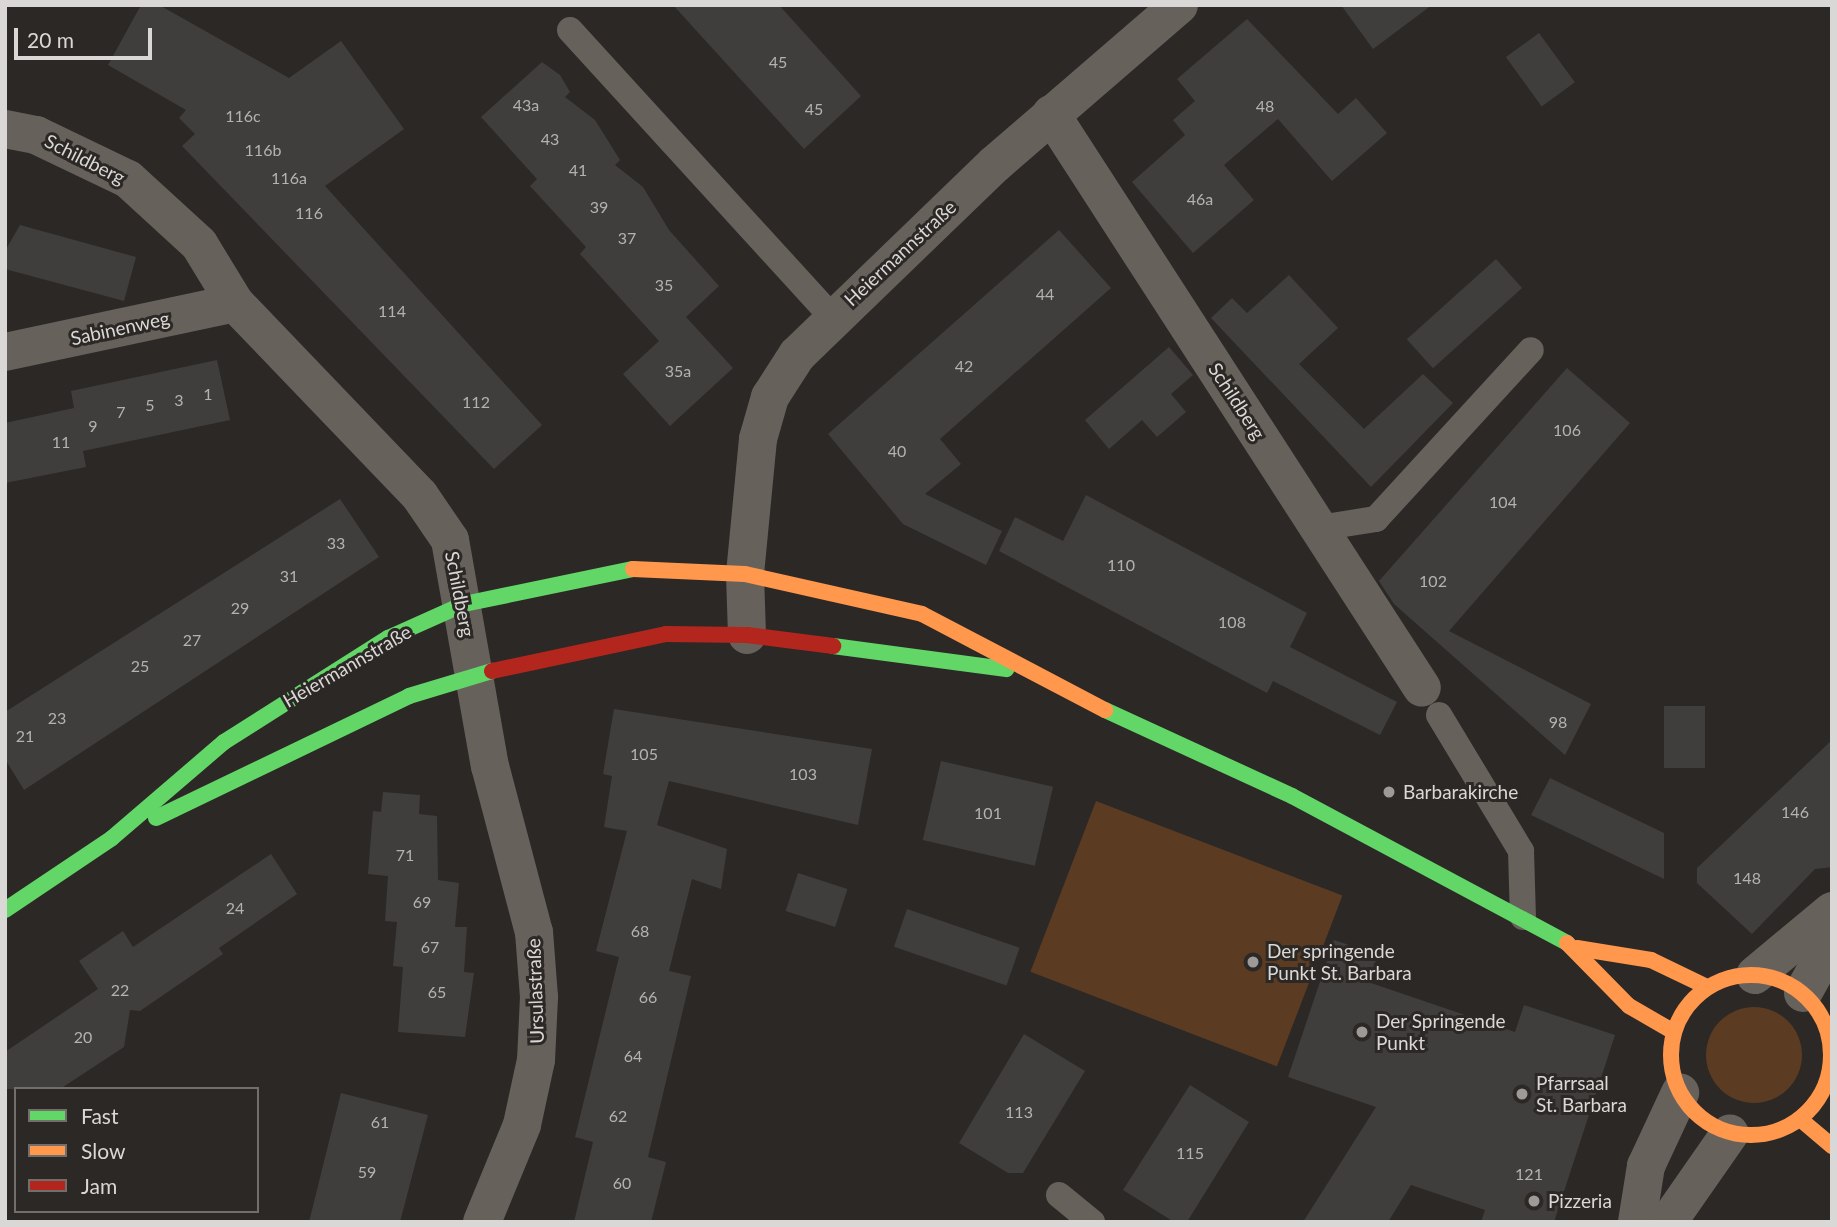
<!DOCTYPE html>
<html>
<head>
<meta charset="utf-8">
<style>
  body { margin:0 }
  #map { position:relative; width:1837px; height:1227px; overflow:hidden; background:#2b2826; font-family:Lato,sans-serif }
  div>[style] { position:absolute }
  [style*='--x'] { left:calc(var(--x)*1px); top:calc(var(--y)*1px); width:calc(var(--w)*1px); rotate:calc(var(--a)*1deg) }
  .green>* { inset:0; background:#5b3b22; transform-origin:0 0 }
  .round { border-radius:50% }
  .building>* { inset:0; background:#403e3d; transform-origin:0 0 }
  .lane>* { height:26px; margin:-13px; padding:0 13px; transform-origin:13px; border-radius:13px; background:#67615c }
  .street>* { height:38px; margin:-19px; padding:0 19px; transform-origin:19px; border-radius:19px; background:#67615c }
  .fast>* { height:16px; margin:-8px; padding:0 8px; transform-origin:8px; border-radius:8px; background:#63d668 }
  .slow>* { height:16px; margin:-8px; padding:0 8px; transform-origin:8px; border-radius:8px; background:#ff974d }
  .slow>.ring { margin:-8px; padding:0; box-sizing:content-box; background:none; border:16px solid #ff974d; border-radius:50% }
  .jam>* { height:16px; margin:-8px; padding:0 8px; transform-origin:8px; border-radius:8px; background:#b3261e }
  .dots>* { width:19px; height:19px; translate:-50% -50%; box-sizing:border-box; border:4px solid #2c2825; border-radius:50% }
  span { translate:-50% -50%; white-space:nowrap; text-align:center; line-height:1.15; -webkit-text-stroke:6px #2c2825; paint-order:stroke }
  .number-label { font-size:16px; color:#b4b2b0 }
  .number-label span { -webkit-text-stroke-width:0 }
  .street-label { font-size:19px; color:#dad8d6 }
  .poi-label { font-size:19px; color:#dad8d6 }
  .left { translate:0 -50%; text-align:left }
  .frame { position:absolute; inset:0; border:7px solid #dad8d6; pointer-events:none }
  .legend { position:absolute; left:14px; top:1087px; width:245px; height:126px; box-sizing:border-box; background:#2c2825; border:2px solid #726e6c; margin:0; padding:9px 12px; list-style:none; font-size:21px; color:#dad8d6 }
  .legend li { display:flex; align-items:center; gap:14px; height:35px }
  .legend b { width:35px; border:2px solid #726e6c }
  .scale { position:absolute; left:14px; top:28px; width:138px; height:32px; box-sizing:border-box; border:4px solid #dad8d6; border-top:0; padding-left:9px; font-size:21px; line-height:24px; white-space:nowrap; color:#dad8d6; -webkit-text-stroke:5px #2c2825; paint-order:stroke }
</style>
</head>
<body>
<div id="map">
  <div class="green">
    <div style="left:1096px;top:801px;width:264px;height:183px;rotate:21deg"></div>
    <div class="round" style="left:1706px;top:1007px;width:96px;height:96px"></div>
  </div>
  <div class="building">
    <div style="clip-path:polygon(141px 5px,159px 5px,289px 78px,341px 41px,404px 129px,325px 186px,542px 425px,494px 469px,182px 146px,195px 134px,179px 118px,186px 110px,108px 65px)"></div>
    <div style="clip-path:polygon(673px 5px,779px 5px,861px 96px,804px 149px)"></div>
    <div style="clip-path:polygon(1341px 5px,1432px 5px,1373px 49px)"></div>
    <div style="clip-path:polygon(1247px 19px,1338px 114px,1356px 98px,1387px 133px,1332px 181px,1278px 119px,1224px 165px,1254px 200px,1193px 253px,1132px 182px,1185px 135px,1173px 120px,1195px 101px,1177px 79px)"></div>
    <div style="left:1539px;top:33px;width:61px;height:41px;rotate:54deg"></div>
    <div style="clip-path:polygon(542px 62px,560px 75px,570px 92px,565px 97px,595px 120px,620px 160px,615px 165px,643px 187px,669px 230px,719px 286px,686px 317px,733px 368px,670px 426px,623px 374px,659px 341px,580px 254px,586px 247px,530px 186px,537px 179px,481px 117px)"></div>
    <div style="clip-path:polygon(20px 225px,136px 257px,124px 301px,5px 269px,5px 251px)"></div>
    <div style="clip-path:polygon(1059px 230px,1111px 288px,940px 439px,961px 464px,925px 494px,1002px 531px,986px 565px,903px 524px,828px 434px)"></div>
    <div style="left:1496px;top:259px;width:39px;height:120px;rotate:48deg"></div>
    <div style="clip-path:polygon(1289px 275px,1338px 328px,1299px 364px,1364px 429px,1423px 374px,1453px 403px,1371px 487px,1211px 318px,1232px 298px,1247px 313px)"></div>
    <div style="clip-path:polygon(1169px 347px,1193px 375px,1171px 394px,1186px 412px,1157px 437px,1142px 420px,1109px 449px,1085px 420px)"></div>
    <div style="clip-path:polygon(217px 360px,230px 420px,83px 451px,86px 467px,5px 483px,5px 423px,74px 408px,71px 391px)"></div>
    <div style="clip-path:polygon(1567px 368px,1630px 423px,1449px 631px,1591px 704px,1565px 755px,1394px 604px,1379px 581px)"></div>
    <div style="clip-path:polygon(1086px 495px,1307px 613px,1290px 647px,1397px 702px,1380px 735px,1273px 681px,1267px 693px,999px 551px,1015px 517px,1063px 541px)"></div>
    <div style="clip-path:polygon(340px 499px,379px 557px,24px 790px,5px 759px,5px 712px)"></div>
    <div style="left:1705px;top:706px;width:62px;height:41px;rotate:90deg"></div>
    <div style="clip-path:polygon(614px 709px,872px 749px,858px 825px,669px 781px,657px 825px,727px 849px,721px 889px,692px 879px,669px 971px,691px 976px,648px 1157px,666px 1162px,651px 1222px,574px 1222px,593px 1142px,575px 1137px,619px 957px,596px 951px,627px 831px,604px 827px,612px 776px,603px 774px)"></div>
    <div style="clip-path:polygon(1832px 740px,1832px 867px,1815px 869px,1752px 934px,1697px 883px,1697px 868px)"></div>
    <div style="left:941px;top:761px;width:115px;height:81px;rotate:13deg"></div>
    <div style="clip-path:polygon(1550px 778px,1664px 833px,1664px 879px,1531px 815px)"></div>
    <div style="clip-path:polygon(383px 792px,420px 795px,419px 814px,437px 816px,438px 880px,459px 883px,455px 927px,467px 927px,464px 972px,474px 973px,465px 1037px,398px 1032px,403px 967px,393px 966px,397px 922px,385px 921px,388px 876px,368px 874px,373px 811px,381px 812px)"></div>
    <div style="clip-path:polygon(271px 854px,297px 894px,219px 948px,223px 954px,140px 1011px,130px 1010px,124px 1047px,60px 1089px,5px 1089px,5px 1052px,98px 989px,79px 961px,123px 931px,133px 947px)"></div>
    <div style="left:798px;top:873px;width:52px;height:40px;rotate:18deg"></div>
    <div style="left:907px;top:909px;width:119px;height:40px;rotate:19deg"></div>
    <div style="clip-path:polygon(1334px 940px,1378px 955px,1368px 982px,1515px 1032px,1524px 1005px,1615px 1035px,1554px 1222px,1481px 1222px,1485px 1210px,1411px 1185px,1388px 1222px,1303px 1222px,1376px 1107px,1288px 1077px)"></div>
    <div style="clip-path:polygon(1024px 1034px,1085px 1071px,1023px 1173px,1008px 1173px,959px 1143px)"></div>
    <div style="clip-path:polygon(1190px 1085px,1249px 1122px,1187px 1222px,1174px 1222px,1123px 1190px)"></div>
    <div style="clip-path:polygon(341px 1093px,428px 1115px,400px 1222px,309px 1222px)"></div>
  </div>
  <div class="lane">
    <div style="--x:570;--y:30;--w:389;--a:47.6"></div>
    <div style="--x:1319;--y:528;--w:58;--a:-9"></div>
    <div style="--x:1376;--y:519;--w:229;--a:-47.5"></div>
    <div style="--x:1439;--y:715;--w:159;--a:58.9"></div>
    <div style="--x:1521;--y:851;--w:66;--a:88.3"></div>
    <div style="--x:1059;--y:1195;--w:43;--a:39.3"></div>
  </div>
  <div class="street">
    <div style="--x:1051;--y:114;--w:683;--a:57.12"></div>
    <div style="--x:5;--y:129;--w:32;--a:11"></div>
    <div style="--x:36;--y:135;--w:102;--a:25.6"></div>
    <div style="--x:128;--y:179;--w:96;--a:42.5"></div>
    <div style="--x:199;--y:244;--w:69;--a:58.6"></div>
    <div style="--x:235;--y:303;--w:267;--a:46.2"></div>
    <div style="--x:420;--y:496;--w:53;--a:55.7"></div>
    <div style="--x:450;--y:540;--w:230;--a:80"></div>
    <div style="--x:490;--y:766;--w:172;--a:75.2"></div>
    <div style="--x:534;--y:932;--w:65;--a:85.6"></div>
    <div style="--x:539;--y:997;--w:63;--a:92.7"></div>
    <div style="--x:536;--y:1060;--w:66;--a:102.2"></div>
    <div style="--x:522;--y:1125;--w:105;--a:112.4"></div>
    <div style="--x:5;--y:352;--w:235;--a:-12"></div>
    <div style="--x:747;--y:635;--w:61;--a:-91.9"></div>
    <div style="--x:745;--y:574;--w:136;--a:-84.5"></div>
    <div style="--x:758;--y:439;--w:44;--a:-74.1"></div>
    <div style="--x:770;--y:397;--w:50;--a:-57.3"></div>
    <div style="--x:797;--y:355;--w:275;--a:-44"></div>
    <div style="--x:995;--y:164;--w:243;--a:-40.8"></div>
    <div style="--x:1755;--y:975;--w:100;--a:-39.7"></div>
    <div style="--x:1803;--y:993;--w:60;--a:-60.9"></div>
    <div style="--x:1637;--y:1222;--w:57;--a:-80.9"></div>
    <div style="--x:1646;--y:1166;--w:81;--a:-65"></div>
    <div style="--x:1668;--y:1222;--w:108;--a:-55.1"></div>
  </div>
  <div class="fast">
    <div style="--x:833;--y:646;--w:175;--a:7.6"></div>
    <div style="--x:1105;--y:710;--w:206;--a:24.7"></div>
    <div style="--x:1292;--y:796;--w:312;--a:28.1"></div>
    <div style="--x:156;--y:818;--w:281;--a:-25.7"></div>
    <div style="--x:409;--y:696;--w:87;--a:-16.8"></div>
    <div style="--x:5;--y:910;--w:129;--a:-33.9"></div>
    <div style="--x:112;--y:838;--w:148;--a:-40.6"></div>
    <div style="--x:224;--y:742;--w:194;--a:-32.4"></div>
    <div style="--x:388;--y:638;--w:83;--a:-24.1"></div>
    <div style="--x:464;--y:604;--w:173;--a:-11.7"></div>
  </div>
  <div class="slow">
    <div style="--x:633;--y:569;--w:112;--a:2.6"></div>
    <div style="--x:745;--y:574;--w:181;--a:12.7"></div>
    <div style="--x:922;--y:614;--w:207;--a:27.7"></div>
    <div style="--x:1567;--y:943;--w:88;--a:45.5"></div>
    <div style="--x:1629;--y:1006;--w:52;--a:30"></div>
    <div style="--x:1577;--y:948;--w:75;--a:9.2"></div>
    <div style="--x:1651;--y:960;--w:62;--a:25.7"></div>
    <div class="ring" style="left:1671px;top:975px;width:144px;height:144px"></div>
    <div style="--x:1800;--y:1119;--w:42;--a:40.2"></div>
  </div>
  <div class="jam">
    <div style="--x:492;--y:671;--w:178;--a:-12"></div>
    <div style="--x:666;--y:634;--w:81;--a:0.7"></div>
    <div style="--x:747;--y:635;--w:87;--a:7.3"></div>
  </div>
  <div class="dots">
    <div style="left:1389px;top:792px;background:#9d9a98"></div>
    <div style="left:1253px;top:962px;background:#9d9a98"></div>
    <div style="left:1362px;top:1032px;background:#9d9a98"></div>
    <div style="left:1522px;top:1094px;background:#9d9a98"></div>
    <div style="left:1534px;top:1201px;background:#9d9a98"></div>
  </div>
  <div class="number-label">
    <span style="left:778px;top:62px">45</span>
    <span style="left:526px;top:105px">43a</span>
    <span style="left:1265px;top:106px">48</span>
    <span style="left:814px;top:109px">45</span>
    <span style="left:243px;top:116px">116c</span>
    <span style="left:550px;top:139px">43</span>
    <span style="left:263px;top:150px">116b</span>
    <span style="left:578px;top:170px">41</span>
    <span style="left:289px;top:178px">116a</span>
    <span style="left:1200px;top:199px">46a</span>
    <span style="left:599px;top:207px">39</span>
    <span style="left:309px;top:213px">116</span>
    <span style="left:627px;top:238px">37</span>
    <span style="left:664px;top:285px">35</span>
    <span style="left:1045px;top:294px">44</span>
    <span style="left:392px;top:311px">114</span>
    <span style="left:964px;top:366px">42</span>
    <span style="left:678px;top:371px">35a</span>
    <span style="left:208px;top:394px">1</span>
    <span style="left:179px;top:400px">3</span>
    <span style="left:476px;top:402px">112</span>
    <span style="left:150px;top:405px">5</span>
    <span style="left:121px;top:412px">7</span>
    <span style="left:93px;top:426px">9</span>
    <span style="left:1567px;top:430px">106</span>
    <span style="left:61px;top:442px">11</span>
    <span style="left:897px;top:451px">40</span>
    <span style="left:1503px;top:502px">104</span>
    <span style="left:336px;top:543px">33</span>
    <span style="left:1121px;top:565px">110</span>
    <span style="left:289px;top:576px">31</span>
    <span style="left:1433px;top:581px">102</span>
    <span style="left:240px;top:608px">29</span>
    <span style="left:1232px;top:622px">108</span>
    <span style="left:192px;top:640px">27</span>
    <span style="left:140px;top:666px">25</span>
    <span style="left:57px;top:718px">23</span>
    <span style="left:1558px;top:722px">98</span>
    <span style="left:25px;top:736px">21</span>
    <span style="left:644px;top:754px">105</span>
    <span style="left:803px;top:774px">103</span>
    <span style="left:1795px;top:812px">146</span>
    <span style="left:988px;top:813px">101</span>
    <span style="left:405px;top:855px">71</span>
    <span style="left:1747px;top:878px">148</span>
    <span style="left:422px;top:902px">69</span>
    <span style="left:235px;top:908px">24</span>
    <span style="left:640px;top:931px">68</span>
    <span style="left:430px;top:947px">67</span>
    <span style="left:120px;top:990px">22</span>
    <span style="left:437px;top:992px">65</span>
    <span style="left:648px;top:997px">66</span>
    <span style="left:83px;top:1037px">20</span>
    <span style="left:633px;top:1056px">64</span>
    <span style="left:1019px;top:1112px">113</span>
    <span style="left:618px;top:1116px">62</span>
    <span style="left:380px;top:1122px">61</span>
    <span style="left:1190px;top:1153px">115</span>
    <span style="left:367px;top:1172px">59</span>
    <span style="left:1529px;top:1174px">121</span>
    <span style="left:622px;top:1183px">60</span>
  </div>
  <div class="street-label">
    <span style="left:85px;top:159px;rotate:27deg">Schildberg</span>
    <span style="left:900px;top:253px;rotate:-43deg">Heiermannstraße</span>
    <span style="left:120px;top:328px;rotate:-12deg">Sabinenweg</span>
    <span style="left:1237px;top:401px;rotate:57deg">Schildberg</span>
    <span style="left:460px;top:594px;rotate:79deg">Schildberg</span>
    <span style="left:347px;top:666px;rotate:-30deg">Heiermannstraße</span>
    <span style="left:535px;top:991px;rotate:-92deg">Ursulastraße</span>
  </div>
  <div class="poi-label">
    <span class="left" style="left:1403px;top:792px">Barbarakirche</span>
    <span class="left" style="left:1267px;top:962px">Der springende<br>Punkt St. Barbara</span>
    <span class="left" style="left:1376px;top:1032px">Der Springende<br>Punkt</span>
    <span class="left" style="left:1536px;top:1094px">Pfarrsaal<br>St. Barbara</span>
    <span class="left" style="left:1548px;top:1201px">Pizzeria</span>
  </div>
  <div class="frame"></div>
  <ul class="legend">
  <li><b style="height:9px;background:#63d668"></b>Fast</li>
  <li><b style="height:9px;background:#ff974d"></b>Slow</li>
  <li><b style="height:9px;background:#b3261e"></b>Jam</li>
  </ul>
  <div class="scale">20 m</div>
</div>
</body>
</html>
